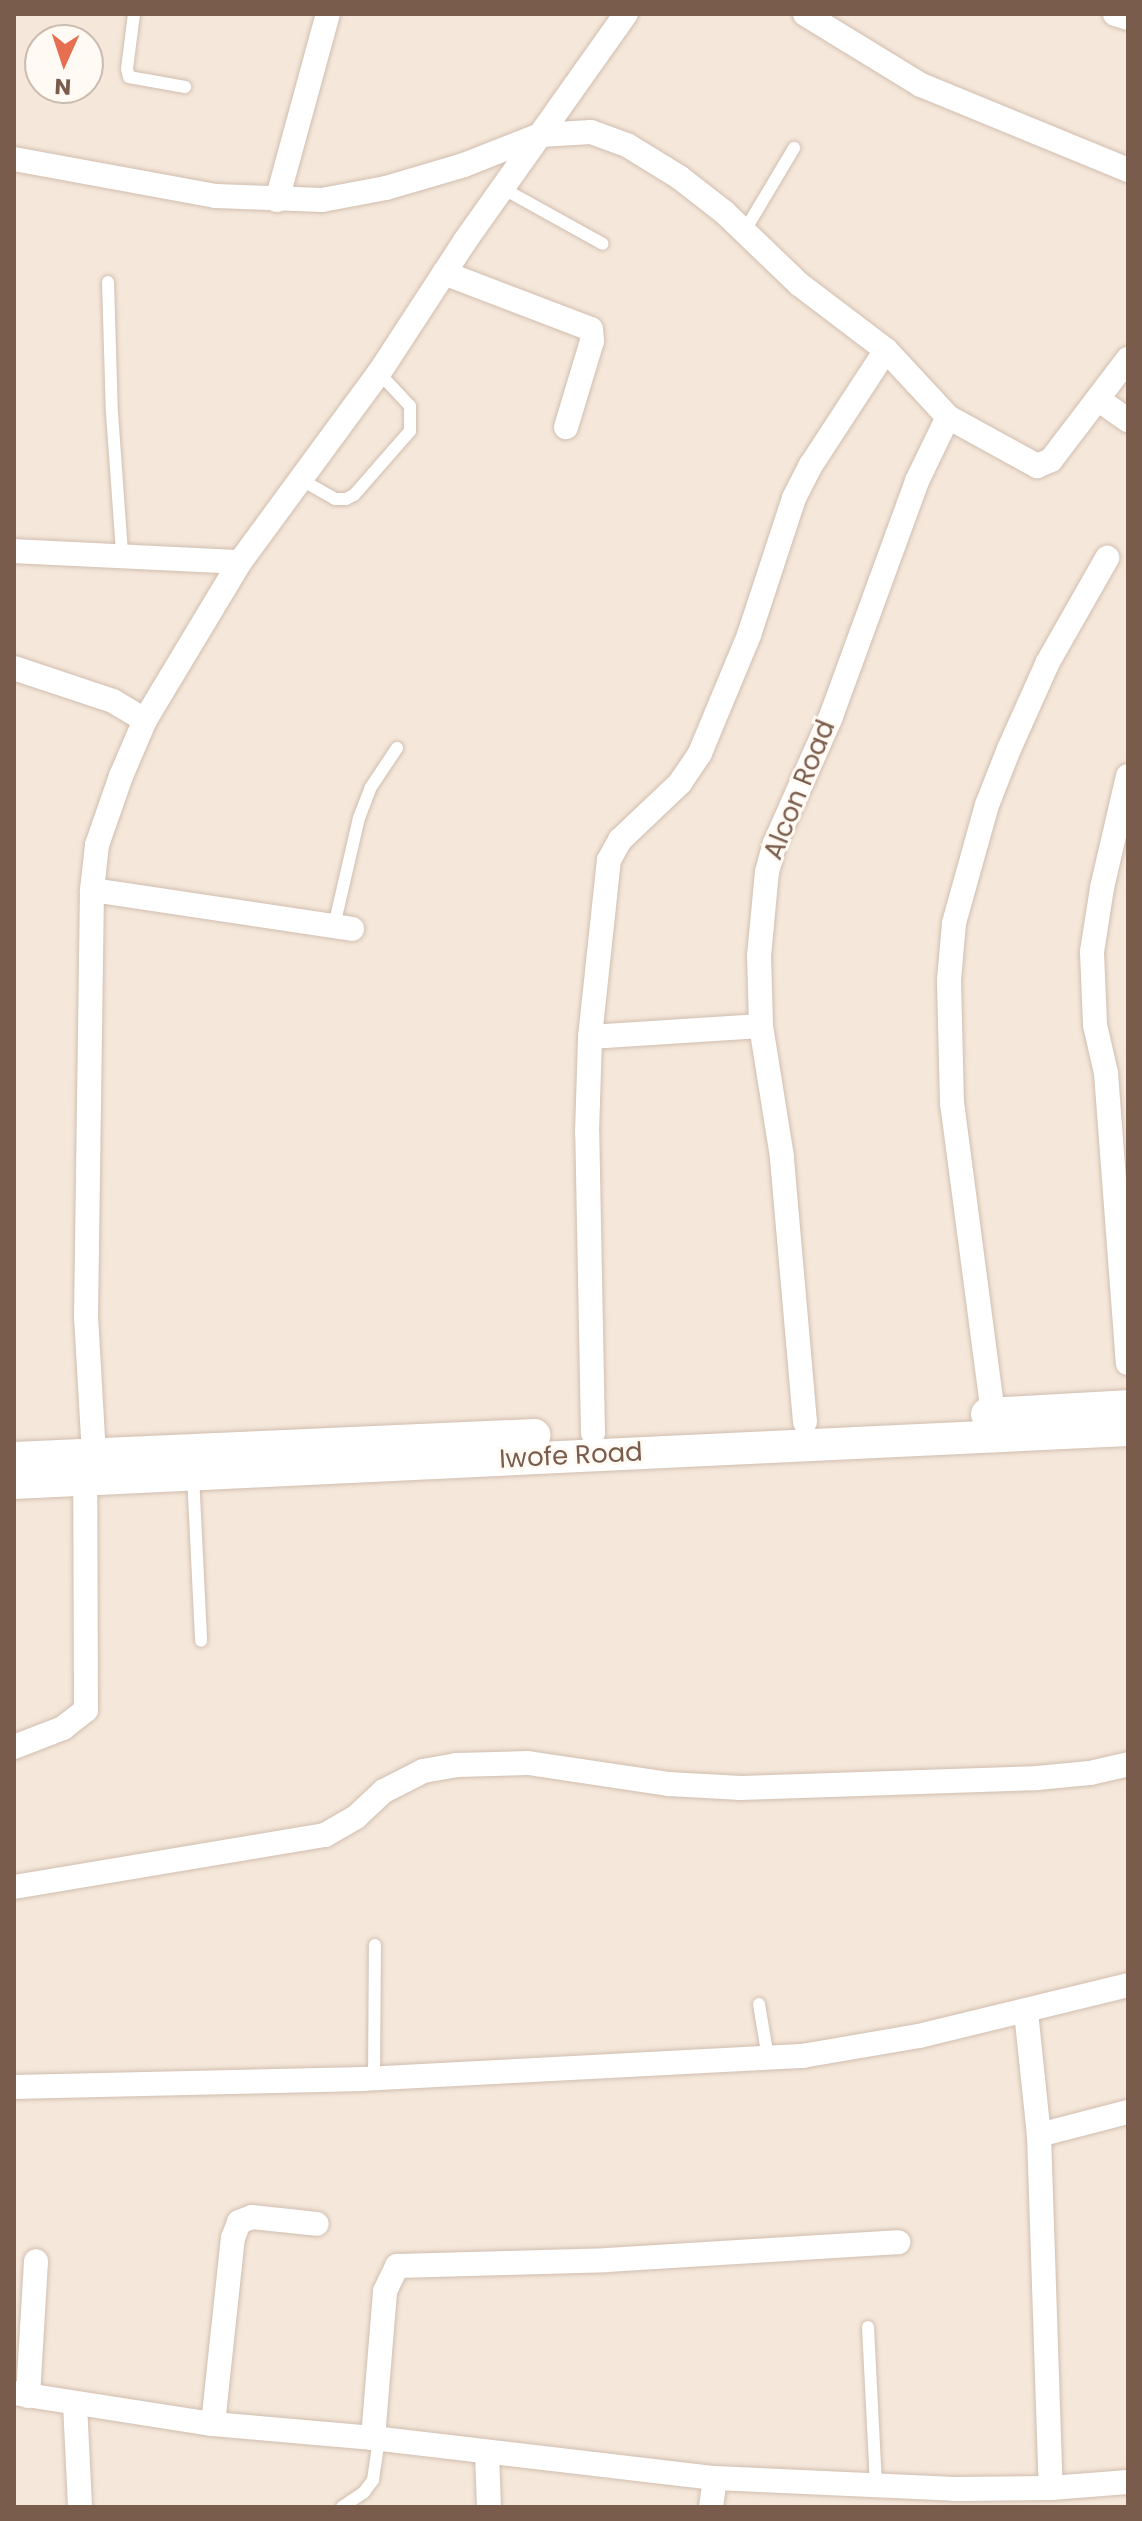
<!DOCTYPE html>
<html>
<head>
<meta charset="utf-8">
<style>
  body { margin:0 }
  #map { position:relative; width:1142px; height:2521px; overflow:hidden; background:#fdf6ec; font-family:Poppins,sans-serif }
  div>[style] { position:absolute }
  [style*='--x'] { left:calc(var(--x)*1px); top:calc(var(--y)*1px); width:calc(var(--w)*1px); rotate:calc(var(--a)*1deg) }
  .residential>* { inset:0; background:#f5e8da }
  .roads { filter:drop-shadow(0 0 2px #d1beb0) drop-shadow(0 0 2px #d1beb0) }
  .lane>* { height:12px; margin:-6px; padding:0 6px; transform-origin:6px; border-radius:6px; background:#fff }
  .street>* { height:24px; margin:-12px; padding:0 12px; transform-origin:12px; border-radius:12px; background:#fff }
  .secondary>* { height:32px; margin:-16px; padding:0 16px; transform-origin:16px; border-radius:16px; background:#fff }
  span { translate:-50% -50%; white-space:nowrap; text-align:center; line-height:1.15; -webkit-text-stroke:6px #fffaf3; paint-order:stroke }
  .street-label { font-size:26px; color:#7a5c4d }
  .frame { position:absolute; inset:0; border:16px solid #7a5c4d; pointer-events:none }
  .north { position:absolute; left:24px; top:24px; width:80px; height:80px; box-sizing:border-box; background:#fffaf3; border:2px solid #cabbb1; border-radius:50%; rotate:183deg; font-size:22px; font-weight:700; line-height:32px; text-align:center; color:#7a5c4d }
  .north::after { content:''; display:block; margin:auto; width:28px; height:36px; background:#e76f51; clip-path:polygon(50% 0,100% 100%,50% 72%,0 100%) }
</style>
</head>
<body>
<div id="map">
  <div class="residential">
    <div style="clip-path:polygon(evenodd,14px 14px,1128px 14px,1128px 2507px,14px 2507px,14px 14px,40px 40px,88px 40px,88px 88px,40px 88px,40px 40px)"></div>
  </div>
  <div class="roads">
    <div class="lane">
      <div style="--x:134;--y:14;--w:55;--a:97.3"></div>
      <div style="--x:127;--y:69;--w:8;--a:76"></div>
      <div style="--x:129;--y:77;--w:57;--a:10.1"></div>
      <div style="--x:502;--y:188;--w:115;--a:29"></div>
      <div style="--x:744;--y:232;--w:98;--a:-59.2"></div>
      <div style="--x:108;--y:282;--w:131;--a:88.3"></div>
      <div style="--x:112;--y:413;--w:141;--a:85.9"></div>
      <div style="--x:300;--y:479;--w:40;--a:29.7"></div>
      <div style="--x:335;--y:499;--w:11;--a:0"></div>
      <div style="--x:346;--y:499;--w:9;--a:-27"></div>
      <div style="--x:354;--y:495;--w:85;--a:-48.8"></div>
      <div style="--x:410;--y:431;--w:25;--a:-90"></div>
      <div style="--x:410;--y:406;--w:45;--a:-133.2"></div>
      <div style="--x:334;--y:926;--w:111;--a:-77"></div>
      <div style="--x:359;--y:818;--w:33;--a:-69"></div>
      <div style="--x:371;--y:787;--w:47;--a:-56.3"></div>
      <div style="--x:193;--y:1475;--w:166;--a:87.2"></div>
      <div style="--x:759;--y:2004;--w:55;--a:80.5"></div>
      <div style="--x:374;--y:2078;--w:133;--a:-89.6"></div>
      <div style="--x:868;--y:2327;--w:159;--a:87.1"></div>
      <div style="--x:342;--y:2507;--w:27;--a:-34"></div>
      <div style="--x:364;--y:2492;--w:15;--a:-53"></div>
      <div style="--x:373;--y:2480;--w:41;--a:-81.7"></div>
    </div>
    <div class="street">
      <div style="--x:805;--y:14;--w:136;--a:31.5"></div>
      <div style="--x:921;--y:85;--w:224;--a:22.3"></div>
      <div style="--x:1115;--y:14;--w:14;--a:17"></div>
      <div style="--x:14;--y:159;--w:205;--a:10.4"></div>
      <div style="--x:216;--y:196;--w:106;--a:2.2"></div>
      <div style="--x:322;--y:200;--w:65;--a:-10.6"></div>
      <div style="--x:386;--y:188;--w:81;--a:-16.4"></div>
      <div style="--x:464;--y:165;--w:82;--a:-21.5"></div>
      <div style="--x:540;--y:135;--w:51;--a:-3.4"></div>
      <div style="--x:591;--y:132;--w:38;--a:20"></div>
      <div style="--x:627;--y:145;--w:61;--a:31.6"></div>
      <div style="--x:679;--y:177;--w:57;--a:37.9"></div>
      <div style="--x:724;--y:212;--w:104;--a:43.8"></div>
      <div style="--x:799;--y:284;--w:109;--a:37.2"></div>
      <div style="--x:886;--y:350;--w:91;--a:47.2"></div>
      <div style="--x:948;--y:417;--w:102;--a:28.8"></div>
      <div style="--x:1037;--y:466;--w:15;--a:-23"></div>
      <div style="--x:1051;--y:460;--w:127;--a:-52.7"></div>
      <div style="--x:277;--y:200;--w:193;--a:-74.7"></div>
      <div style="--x:444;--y:273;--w:157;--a:20.9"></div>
      <div style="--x:591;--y:329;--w:12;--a:85"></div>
      <div style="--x:592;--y:341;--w:90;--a:106.8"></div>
      <div style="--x:1099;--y:400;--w:35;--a:35"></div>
      <div style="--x:14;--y:551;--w:226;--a:2.8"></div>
      <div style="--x:14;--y:668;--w:104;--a:18.4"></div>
      <div style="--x:113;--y:701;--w:37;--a:31"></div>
      <div style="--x:1128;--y:776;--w:115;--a:103.1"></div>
      <div style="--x:1102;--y:888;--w:65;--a:98.9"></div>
      <div style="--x:1092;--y:952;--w:73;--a:87.6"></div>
      <div style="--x:1095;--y:1025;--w:49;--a:77.1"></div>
      <div style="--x:1106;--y:1073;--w:291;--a:85.7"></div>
      <div style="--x:92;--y:890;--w:263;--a:8.5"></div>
      <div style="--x:590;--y:1037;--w:171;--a:-3.7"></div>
      <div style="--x:993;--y:1414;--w:313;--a:-97.5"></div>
      <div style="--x:952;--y:1104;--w:124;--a:-91.4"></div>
      <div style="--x:949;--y:980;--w:57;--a:-85"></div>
      <div style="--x:954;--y:923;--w:123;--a:-74.4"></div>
      <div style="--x:987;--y:805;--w:60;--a:-68.6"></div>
      <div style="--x:1009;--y:749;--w:95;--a:-65.9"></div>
      <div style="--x:1048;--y:662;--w:120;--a:-60.4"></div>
      <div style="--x:805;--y:1422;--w:266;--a:-95"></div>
      <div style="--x:782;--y:1157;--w:133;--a:-99.1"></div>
      <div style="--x:761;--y:1026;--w:70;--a:-91.6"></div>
      <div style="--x:759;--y:956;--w:84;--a:-84.6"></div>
      <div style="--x:767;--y:872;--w:30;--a:-75"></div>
      <div style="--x:775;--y:843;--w:136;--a:-66.1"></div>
      <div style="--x:830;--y:719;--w:253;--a:-69.9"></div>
      <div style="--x:917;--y:481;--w:71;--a:-64.2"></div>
      <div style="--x:593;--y:1433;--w:300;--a:-91.1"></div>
      <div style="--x:587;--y:1133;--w:96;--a:-88.2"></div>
      <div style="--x:590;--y:1037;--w:178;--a:-83.9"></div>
      <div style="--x:609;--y:860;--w:23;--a:-61"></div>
      <div style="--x:620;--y:840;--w:83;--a:-43.5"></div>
      <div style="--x:680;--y:783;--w:36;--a:-56"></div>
      <div style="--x:700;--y:753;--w:128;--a:-67.4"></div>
      <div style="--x:749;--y:635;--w:144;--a:-71.8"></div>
      <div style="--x:794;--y:498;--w:37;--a:-63"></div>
      <div style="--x:811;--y:465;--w:137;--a:-56.9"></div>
      <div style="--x:94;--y:1455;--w:137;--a:-93.3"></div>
      <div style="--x:86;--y:1318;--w:428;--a:-89.2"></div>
      <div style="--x:92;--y:890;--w:45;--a:-83.7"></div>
      <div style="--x:97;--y:845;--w:73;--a:-70.8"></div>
      <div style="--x:121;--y:776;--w:61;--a:-66.8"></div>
      <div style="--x:145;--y:720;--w:184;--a:-59"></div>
      <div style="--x:240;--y:562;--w:235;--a:-53.7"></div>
      <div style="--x:379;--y:373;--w:158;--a:-56.9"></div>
      <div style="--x:465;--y:241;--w:278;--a:-54.7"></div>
      <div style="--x:14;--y:1747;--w:53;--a:-21.2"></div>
      <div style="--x:63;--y:1728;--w:29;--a:-38"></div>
      <div style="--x:86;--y:1710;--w:230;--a:-90.2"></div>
      <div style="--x:14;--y:1887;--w:315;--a:-9.5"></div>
      <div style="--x:325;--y:1835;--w:36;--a:-30"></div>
      <div style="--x:356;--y:1817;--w:38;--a:-43"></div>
      <div style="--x:384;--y:1791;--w:44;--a:-27.1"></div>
      <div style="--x:423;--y:1771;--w:34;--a:-10"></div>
      <div style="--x:456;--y:1765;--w:72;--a:-1.6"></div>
      <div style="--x:528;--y:1763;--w:143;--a:8.5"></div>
      <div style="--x:669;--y:1784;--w:72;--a:3.2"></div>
      <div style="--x:741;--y:1788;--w:296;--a:-1.9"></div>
      <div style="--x:1037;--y:1778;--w:53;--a:-5.4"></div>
      <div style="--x:1090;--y:1773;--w:39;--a:-13"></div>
      <div style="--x:1026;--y:2012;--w:124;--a:84"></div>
      <div style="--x:1039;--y:2135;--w:353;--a:88.1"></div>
      <div style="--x:14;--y:2087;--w:349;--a:-1.3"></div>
      <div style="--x:363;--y:2079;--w:440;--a:-3"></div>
      <div style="--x:802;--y:2056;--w:119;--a:-9.7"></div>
      <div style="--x:919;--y:2036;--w:215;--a:-13.7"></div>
      <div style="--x:1039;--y:2135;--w:92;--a:-14.5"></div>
      <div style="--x:14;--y:2393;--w:201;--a:8.9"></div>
      <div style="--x:213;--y:2424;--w:161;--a:5"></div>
      <div style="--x:373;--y:2438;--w:344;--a:6.7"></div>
      <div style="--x:715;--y:2478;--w:240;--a:2.6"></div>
      <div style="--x:955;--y:2489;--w:96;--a:-0.6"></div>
      <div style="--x:1051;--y:2488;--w:77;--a:-4.5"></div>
      <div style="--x:28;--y:2396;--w:135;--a:-86.6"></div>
      <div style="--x:75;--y:2404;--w:103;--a:87.2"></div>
      <div style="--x:213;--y:2424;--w:187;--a:-83.9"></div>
      <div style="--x:233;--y:2238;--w:17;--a:-69"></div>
      <div style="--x:239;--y:2222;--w:14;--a:-21"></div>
      <div style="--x:252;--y:2217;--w:65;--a:6.1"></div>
      <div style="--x:373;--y:2438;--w:147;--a:-85.3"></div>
      <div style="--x:385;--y:2291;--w:28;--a:-64"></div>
      <div style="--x:397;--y:2266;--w:210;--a:-1.6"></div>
      <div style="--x:607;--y:2260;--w:292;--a:-3.5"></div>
      <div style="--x:487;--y:2453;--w:54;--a:87.9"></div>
      <div style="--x:711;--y:2507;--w:29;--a:-82"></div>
    </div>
    <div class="secondary">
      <div style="--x:987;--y:1414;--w:141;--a:-3.2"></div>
      <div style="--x:14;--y:1458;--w:521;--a:-2.53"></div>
      <div style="--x:14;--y:1483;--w:1115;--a:-2.72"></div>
    </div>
  </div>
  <div class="street-label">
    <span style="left:800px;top:790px;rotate:-68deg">Alcon Road</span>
    <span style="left:571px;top:1456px;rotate:-3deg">Iwofe Road</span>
  </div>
  <div class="frame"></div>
  <div class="north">N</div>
</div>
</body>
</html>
